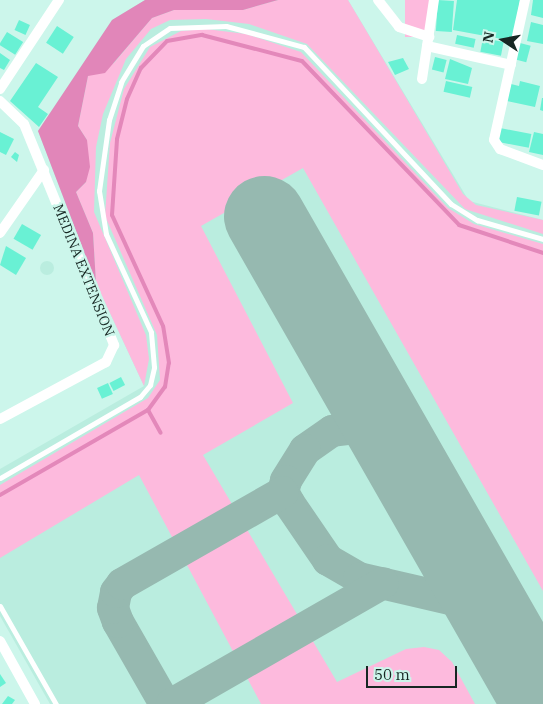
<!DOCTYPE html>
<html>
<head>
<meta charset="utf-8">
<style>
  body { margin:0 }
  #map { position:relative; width:543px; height:704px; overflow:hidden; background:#ccf6eb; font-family:"IBM Plex Serif",serif }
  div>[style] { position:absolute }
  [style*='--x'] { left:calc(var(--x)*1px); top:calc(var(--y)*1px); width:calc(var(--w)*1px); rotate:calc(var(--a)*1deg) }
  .built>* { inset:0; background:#baeddf }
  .round { border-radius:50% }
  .green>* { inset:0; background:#fdbadd; transform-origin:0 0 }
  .forest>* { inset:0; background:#e186b9 }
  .stream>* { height:4px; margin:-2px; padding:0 2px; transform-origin:2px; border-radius:2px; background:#e388ba }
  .taxiway>* { height:32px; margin:-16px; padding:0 16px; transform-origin:16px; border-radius:16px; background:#96b9b0 }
  .runway>* { height:81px; margin:-40.5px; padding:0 40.5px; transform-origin:40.5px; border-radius:40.5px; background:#96b9b0 }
  .building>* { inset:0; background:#69f1d4; transform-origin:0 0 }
  .service>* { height:5px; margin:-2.5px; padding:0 2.5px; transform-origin:2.5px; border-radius:2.5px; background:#fff }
  .minor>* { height:10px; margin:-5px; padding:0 5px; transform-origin:5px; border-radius:5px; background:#fff }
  span { translate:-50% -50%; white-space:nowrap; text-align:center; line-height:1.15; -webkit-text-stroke:4.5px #ccf6eb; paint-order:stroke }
  .street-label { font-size:14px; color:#172723 }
  .north { position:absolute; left:478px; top:15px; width:50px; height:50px; -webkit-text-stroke:4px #ccf6eb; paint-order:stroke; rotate:281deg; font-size:14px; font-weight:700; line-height:20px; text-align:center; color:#172723 }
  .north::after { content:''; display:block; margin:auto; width:18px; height:22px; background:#172723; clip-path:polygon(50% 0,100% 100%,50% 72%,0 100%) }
  .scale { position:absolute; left:366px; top:666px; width:91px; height:22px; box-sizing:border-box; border:2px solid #172723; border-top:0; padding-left:6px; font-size:15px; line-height:18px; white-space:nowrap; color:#172723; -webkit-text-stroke:4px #ccf6eb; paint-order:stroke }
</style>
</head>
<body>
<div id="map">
  <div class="built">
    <div style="clip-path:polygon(145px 0,348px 0,469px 201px,543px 220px,543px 704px,50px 704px,0 616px,0 469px,144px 386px,96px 283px,38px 131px,112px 20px)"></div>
    <div class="round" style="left:40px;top:261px;width:14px;height:14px"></div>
  </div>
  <div class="green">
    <div style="clip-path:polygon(278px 0,348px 0,463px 194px,476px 205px,543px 220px,543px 234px,465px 209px,307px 44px,249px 24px,206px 19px,170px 20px,151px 29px,126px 59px,103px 114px,96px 147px,94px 212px,146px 335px,149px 359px,144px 386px,96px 283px,93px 233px,76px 192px,86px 182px,87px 140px,78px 126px,88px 76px,114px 63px,152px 18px,174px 10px,243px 10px)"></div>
    <div style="left:405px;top:0;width:24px;height:37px"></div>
    <div style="clip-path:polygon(206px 29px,246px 34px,301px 52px,448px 208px,474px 224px,543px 244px,543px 591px,303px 168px,201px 226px,293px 403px,203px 455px,337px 682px,406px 649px,424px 647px,439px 650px,452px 662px,475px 704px,261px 704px,139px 475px,0 558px,0 485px,148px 398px,160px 380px,157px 335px,105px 216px,110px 143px,124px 89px,150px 47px,181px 31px)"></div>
  </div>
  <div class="forest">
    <div style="clip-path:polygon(145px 0,278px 0,243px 10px,174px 10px,152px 18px,105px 73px,88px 76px,78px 126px,87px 140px,90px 167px,86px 182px,76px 192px,93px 233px,96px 283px,38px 131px,112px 20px)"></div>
  </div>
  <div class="stream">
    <div style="--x:148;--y:410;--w:26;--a:61"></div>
    <div style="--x:0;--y:495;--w:171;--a:-29.9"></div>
    <div style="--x:148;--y:410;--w:29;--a:-54"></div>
    <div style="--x:165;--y:387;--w:24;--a:-81"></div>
    <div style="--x:169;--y:363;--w:37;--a:-99"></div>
    <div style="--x:163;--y:326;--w:122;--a:-114.7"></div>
    <div style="--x:112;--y:215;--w:76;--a:-86.2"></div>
    <div style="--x:117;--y:139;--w:41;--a:-76"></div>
    <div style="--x:127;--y:99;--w:34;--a:-66"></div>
    <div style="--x:141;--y:68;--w:37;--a:-46"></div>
    <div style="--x:167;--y:41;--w:36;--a:-10"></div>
    <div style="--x:202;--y:35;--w:103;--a:14.6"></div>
    <div style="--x:302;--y:61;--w:227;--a:46.2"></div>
    <div style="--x:459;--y:225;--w:89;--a:18.4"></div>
  </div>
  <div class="taxiway">
    <div style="--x:451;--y:543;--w:66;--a:-100.5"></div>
    <div style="--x:439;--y:478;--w:29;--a:-119"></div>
    <div style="--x:425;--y:453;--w:30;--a:-140"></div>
    <div style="--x:402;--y:434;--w:31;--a:-165"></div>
    <div style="--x:372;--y:426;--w:40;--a:172.9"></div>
    <div style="--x:332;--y:431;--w:33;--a:145"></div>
    <div style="--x:305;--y:450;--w:36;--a:122"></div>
    <div style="--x:286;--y:481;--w:11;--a:105"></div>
    <div style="--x:283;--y:492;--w:13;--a:61"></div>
    <div style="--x:289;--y:503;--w:69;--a:55.6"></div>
    <div style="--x:328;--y:560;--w:36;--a:30"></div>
    <div style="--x:359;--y:578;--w:107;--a:13"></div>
    <div style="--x:463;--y:602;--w:38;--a:35"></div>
    <div style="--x:494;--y:624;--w:21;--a:51"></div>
    <div style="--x:165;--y:704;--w:95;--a:-119.8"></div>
    <div style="--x:118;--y:622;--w:15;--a:-110"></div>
    <div style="--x:113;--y:608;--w:16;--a:-79"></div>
    <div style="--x:116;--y:592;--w:10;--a:-53"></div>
    <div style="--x:122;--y:584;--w:185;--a:-29.7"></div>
    <div style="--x:172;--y:704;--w:243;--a:-29.8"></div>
  </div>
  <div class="runway">
    <div style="--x:264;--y:216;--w:562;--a:60.24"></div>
  </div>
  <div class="building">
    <div style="left:438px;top:0;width:16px;height:31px;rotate:4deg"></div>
    <div style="clip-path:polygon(457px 0,520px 0,513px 41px,453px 30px)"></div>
    <div style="clip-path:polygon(543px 0,543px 18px,531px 15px,533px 0)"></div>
    <div style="left:19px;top:20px;width:12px;height:11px;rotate:24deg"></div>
    <div style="clip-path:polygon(531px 22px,543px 25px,543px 44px,527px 41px)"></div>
    <div style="left:57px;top:26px;width:20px;height:20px;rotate:33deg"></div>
    <div style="left:7px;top:32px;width:19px;height:15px;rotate:32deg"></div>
    <div style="left:457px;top:35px;width:19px;height:9px;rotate:12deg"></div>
    <div style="left:483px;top:38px;width:21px;height:14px;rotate:11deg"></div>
    <div style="left:520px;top:43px;width:11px;height:17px;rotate:15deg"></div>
    <div style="clip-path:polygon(0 53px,10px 60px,4px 70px,0 68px)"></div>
    <div style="left:435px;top:57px;width:12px;height:13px;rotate:14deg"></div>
    <div style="clip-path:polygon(403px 58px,409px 69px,395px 75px,388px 62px)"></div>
    <div style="clip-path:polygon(450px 59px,472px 68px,468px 84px,445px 79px)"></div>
    <div style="clip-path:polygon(36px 63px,58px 77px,38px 107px,48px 114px,39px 127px,10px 101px)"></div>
    <div style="left:446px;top:81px;width:27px;height:11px;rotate:13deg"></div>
    <div style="clip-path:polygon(520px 81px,540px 86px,535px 107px,507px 101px,511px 84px,519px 86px)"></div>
    <div style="clip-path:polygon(542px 98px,543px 98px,543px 111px,540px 110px)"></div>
    <div style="left:500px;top:128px;width:32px;height:14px;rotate:11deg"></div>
    <div style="clip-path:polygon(0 132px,14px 139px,6px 155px,0 152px)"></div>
    <div style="clip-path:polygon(534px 132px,543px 134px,543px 155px,529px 152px)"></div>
    <div style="clip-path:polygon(15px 152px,19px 155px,17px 162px,11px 157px)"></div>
    <div style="left:517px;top:197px;width:25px;height:14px;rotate:11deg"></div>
    <div style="left:22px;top:224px;width:22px;height:17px;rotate:30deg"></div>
    <div style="clip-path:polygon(6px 246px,26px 258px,16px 275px,0 265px)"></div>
    <div style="left:121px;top:377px;width:9px;height:13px;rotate:63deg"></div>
    <div style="left:108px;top:383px;width:12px;height:12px;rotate:66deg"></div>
    <div style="clip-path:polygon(0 674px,6px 683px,0 687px)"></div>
    <div style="clip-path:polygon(8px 696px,15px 700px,12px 704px,2px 704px)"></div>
  </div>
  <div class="service">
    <div style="--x:0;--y:478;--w:162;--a:-30.1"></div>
    <div style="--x:140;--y:397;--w:16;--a:-50"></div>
    <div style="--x:150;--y:385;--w:18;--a:-77"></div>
    <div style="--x:154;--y:367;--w:35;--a:-95"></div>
    <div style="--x:151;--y:332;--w:108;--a:-114.7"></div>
    <div style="--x:106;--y:234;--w:44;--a:-99.2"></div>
    <div style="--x:99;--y:191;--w:72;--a:-82"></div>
    <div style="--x:109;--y:120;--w:40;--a:-72"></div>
    <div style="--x:121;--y:82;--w:42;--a:-58.6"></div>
    <div style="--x:143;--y:46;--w:32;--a:-34"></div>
    <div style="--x:170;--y:28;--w:56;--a:-2"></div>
    <div style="--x:226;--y:26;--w:81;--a:15.1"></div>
    <div style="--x:304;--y:47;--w:215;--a:46.9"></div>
    <div style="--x:451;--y:204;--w:31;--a:32"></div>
    <div style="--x:477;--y:220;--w:69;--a:16.1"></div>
    <div style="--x:0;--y:606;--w:113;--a:60.3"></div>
  </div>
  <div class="minor">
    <div style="--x:378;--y:0;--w:34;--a:52"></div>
    <div style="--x:399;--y:27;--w:32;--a:18"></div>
    <div style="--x:525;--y:0;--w:143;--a:102.5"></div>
    <div style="--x:494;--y:140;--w:11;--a:56"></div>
    <div style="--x:500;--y:149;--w:46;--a:20.4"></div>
    <div style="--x:427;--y:46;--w:86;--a:12.7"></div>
    <div style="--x:422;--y:79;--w:80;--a:-81.4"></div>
    <div style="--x:0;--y:89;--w:107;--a:-56.5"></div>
    <div style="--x:0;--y:101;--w:33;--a:44"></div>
    <div style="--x:24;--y:124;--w:239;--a:67.8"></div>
    <div style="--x:114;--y:345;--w:19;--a:115"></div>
    <div style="--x:106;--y:362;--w:120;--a:151.7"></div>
    <div style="--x:0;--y:233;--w:77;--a:-55.1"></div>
    <div style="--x:0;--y:641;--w:72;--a:60.9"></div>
  </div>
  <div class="street-label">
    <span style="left:84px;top:270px;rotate:68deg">MEDINA EXTENSION</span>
  </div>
  <div class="north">N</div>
  <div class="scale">50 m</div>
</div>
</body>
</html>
